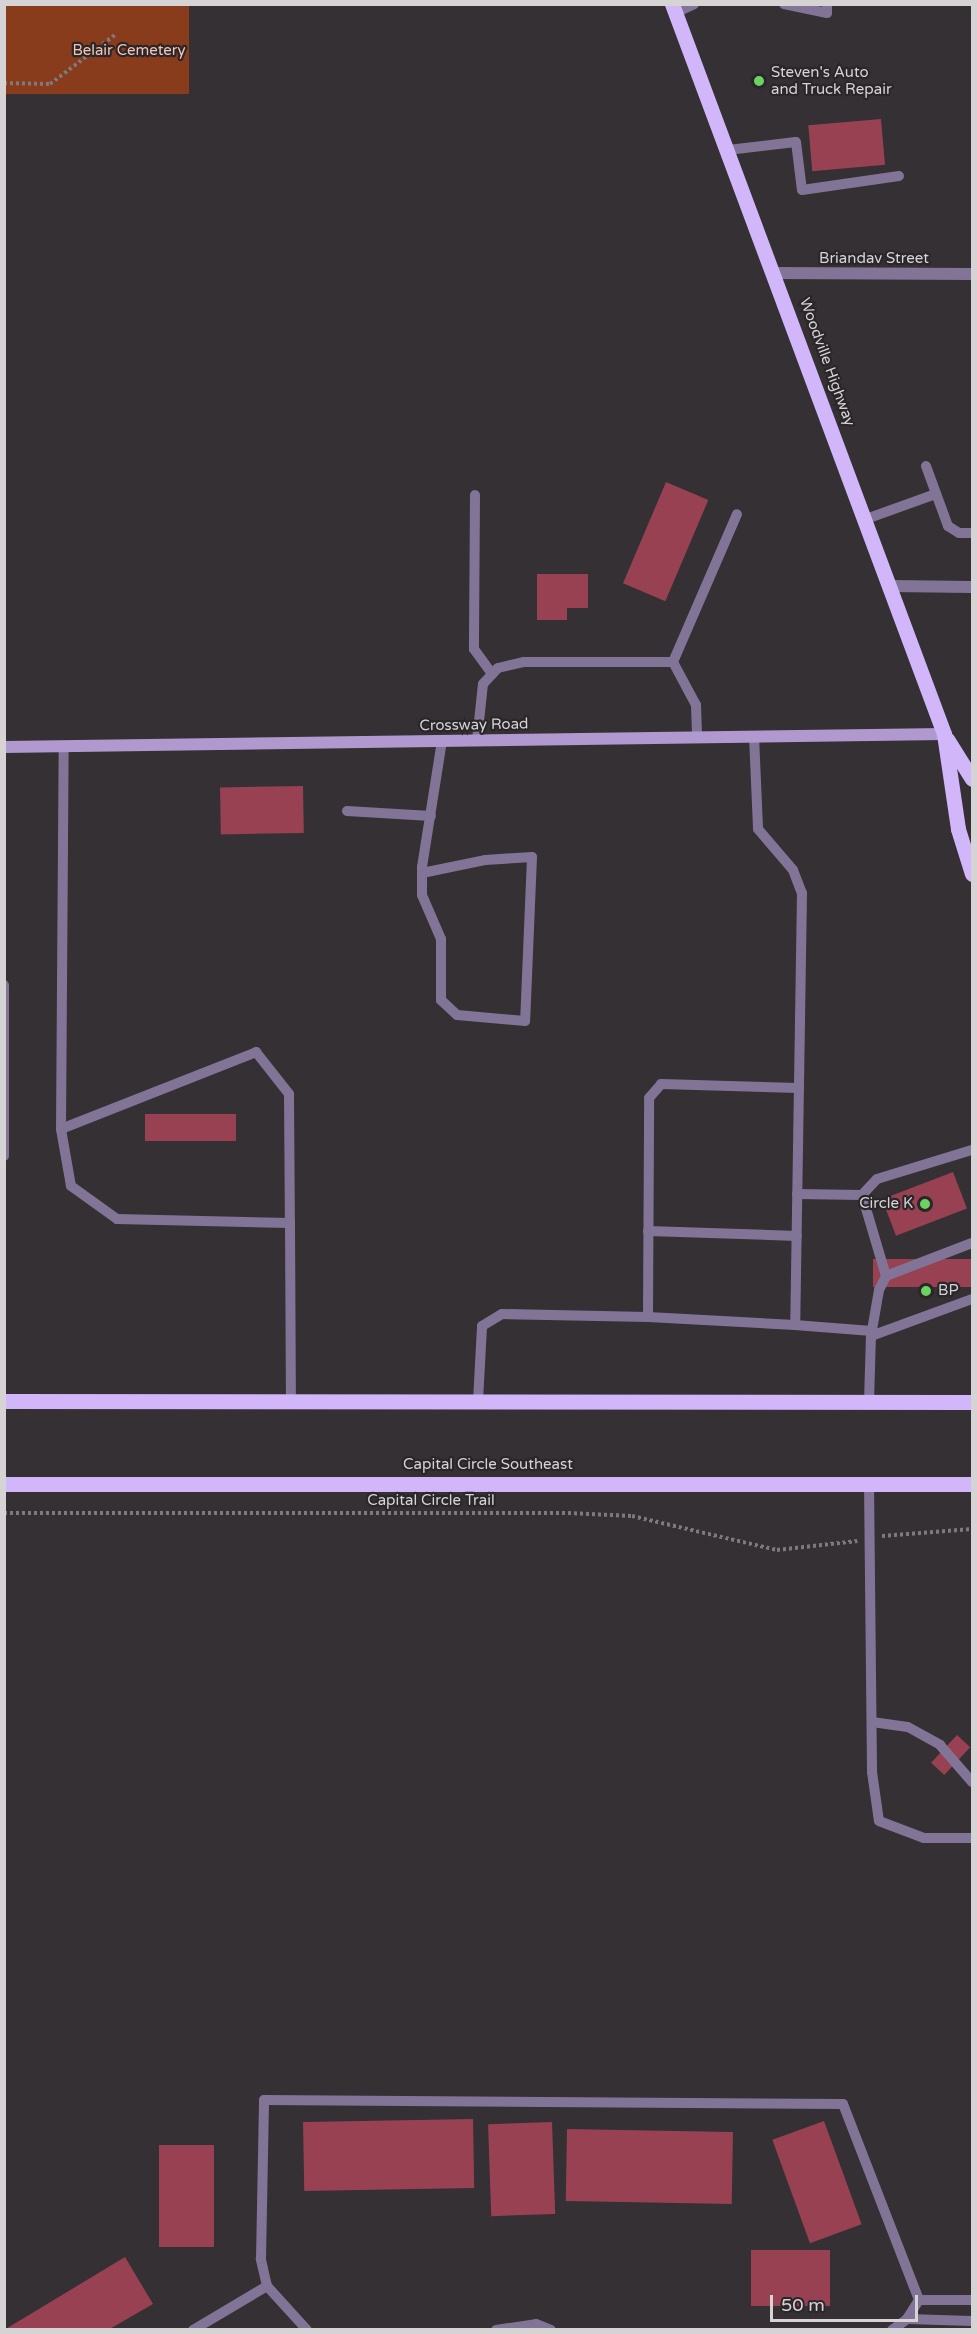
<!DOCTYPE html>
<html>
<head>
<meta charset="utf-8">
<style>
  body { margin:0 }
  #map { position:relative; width:977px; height:2334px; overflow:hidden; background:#343033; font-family:"Varela Round",sans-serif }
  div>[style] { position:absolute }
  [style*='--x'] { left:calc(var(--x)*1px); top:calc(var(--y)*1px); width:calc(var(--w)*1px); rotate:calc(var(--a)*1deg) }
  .green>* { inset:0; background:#883c1b; transform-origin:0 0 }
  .building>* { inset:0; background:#974153; transform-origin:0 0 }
  .path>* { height:4px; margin-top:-2px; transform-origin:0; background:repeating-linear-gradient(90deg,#7d797c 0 3px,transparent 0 6px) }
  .lane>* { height:10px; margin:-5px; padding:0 5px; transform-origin:5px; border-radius:5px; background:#827496 }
  .street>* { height:12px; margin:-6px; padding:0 6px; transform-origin:6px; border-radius:6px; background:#827496 }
  .secondary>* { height:12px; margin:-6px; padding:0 6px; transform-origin:6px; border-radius:6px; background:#af99cf }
  .primary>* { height:15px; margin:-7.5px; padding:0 7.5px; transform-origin:7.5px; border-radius:7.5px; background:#d2b6fa }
  .dots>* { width:16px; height:16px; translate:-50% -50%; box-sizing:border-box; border:3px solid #2a2629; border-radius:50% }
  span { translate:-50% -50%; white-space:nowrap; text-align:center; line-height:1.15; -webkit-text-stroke:4.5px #2a2629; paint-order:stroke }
  .park-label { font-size:15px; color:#f3c4b2 }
  .poi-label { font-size:15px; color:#d6d3d5 }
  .left { translate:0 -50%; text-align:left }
  .right { translate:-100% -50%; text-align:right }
  .street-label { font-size:15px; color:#d6d3d5 }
  .frame { position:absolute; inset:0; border:6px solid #d6d3d5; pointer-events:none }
  .scale { position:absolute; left:770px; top:2295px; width:148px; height:27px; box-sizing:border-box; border:3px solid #d6d3d5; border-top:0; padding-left:8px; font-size:18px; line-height:21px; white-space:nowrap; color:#d6d3d5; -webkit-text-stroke:4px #2a2629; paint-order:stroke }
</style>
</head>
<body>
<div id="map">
  <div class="green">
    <div style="left:5px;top:4px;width:184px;height:90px"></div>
  </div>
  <div class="building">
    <div style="left:881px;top:119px;width:46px;height:73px;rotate:85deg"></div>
    <div style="left:666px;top:482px;width:46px;height:110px;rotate:23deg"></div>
    <div style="clip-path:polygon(537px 574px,588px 574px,588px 608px,567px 608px,567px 620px,537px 620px)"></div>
    <div style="left:303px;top:786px;width:47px;height:83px;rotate:89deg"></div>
    <div style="left:145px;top:1114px;width:91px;height:27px"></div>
    <div style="left:953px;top:1172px;width:39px;height:76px;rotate:69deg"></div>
    <div style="left:972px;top:1259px;width:28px;height:99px;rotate:90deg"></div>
    <div style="left:957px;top:1735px;width:18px;height:38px;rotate:43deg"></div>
    <div style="left:473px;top:2119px;width:69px;height:170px;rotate:89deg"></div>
    <div style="left:824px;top:2121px;width:110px;height:55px;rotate:70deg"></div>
    <div style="left:552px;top:2122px;width:92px;height:64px;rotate:88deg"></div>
    <div style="left:567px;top:2129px;width:166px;height:72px;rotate:1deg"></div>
    <div style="left:159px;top:2145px;width:55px;height:102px"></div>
    <div style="left:751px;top:2250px;width:79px;height:56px"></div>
    <div style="clip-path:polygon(125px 2257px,153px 2304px,108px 2330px,4px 2330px)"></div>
  </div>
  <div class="path">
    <div style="--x:4;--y:83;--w:46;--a:1.2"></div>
    <div style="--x:50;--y:84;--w:83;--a:-37.1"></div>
    <div style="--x:4;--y:1513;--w:564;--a:0"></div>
    <div style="--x:568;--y:1513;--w:64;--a:2.7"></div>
    <div style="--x:632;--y:1516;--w:149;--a:13.2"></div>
    <div style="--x:777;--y:1550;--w:81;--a:-6.4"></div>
    <div style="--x:882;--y:1536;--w:90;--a:-4.4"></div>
  </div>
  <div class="lane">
    <div style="--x:784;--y:4;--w:44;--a:11.8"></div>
    <div style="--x:827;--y:13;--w:9;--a:-90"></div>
    <div style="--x:675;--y:13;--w:21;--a:-25"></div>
    <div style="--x:728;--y:150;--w:68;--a:-6.7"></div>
    <div style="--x:796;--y:142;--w:48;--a:82.9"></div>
    <div style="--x:802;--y:190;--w:98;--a:-8.2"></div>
    <div style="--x:926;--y:466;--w:64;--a:69.9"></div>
    <div style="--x:948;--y:526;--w:13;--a:32"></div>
    <div style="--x:959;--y:533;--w:13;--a:0"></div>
    <div style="--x:475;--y:495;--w:154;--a:90.4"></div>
    <div style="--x:474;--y:649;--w:31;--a:54"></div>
    <div style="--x:866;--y:519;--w:74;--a:-19.7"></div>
    <div style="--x:673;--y:662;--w:161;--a:-66.6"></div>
    <div style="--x:673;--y:662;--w:49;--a:61.9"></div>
    <div style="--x:696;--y:705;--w:31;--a:88"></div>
    <div style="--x:754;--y:736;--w:93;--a:87.5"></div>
    <div style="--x:758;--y:829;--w:54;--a:49.5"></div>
    <div style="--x:793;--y:870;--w:25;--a:69"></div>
    <div style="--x:802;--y:893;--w:432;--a:90.9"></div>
    <div style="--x:795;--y:1325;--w:77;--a:4.5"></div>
    <div style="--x:477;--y:740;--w:56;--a:-83.9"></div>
    <div style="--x:483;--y:684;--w:22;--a:-47"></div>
    <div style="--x:498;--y:668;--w:27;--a:-13"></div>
    <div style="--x:524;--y:662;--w:149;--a:0"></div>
    <div style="--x:347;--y:811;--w:84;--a:3.4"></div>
    <div style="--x:422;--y:873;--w:64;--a:-11.7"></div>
    <div style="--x:485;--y:860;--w:47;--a:-3.7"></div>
    <div style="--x:532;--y:857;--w:164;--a:92.4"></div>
    <div style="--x:525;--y:1021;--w:68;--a:-175"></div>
    <div style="--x:457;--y:1015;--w:22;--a:-137"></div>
    <div style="--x:441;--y:1000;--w:61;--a:-90"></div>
    <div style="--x:441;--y:939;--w:48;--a:-113.4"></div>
    <div style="--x:422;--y:895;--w:28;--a:-90"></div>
    <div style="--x:422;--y:867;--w:128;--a:-81"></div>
    <div style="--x:4;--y:985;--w:171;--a:90"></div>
    <div style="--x:61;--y:1129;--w:383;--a:-89.6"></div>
    <div style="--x:797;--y:1194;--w:65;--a:0.9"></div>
    <div style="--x:290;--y:1223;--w:173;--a:-178.7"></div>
    <div style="--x:117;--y:1219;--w:57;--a:-144.3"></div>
    <div style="--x:71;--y:1186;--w:58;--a:-100"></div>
    <div style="--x:61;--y:1129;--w:210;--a:-21.5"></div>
    <div style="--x:256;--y:1052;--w:53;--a:51.8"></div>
    <div style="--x:289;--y:1094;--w:129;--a:89.6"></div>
    <div style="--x:290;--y:1223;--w:178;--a:89.7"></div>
    <div style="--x:648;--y:1231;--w:149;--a:1.9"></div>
    <div style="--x:886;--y:1276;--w:84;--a:-106.5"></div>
    <div style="--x:862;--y:1195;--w:22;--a:-47"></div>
    <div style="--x:877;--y:1179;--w:99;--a:-17"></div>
    <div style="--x:795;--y:1325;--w:147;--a:-176.9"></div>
    <div style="--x:648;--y:1317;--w:219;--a:-89.7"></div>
    <div style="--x:649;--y:1098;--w:18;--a:-49"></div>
    <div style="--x:661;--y:1084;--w:138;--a:1.7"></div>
    <div style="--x:871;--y:1336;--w:108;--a:-20.1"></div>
    <div style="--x:478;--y:1401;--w:75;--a:-86.9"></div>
    <div style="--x:482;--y:1326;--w:23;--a:-31"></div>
    <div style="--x:502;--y:1314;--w:146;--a:1.2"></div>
    <div style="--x:869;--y:1402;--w:66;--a:-88.3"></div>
    <div style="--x:871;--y:1336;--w:47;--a:-80.1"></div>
    <div style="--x:879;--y:1290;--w:16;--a:-63"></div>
    <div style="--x:886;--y:1276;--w:92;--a:-21"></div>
    <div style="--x:869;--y:1483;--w:289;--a:89.4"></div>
    <div style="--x:872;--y:1772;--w:49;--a:81.9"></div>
    <div style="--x:879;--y:1821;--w:48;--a:20.7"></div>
    <div style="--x:924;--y:1838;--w:48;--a:0"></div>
    <div style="--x:872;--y:1722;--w:36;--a:8"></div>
    <div style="--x:908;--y:1727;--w:37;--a:29"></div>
    <div style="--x:940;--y:1745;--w:49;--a:49.1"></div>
    <div style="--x:919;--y:2300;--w:53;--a:0"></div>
    <div style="--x:907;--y:2319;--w:65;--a:1.8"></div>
    <div style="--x:193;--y:2330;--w:86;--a:-30.7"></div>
    <div style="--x:307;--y:2330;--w:59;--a:-132.3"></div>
    <div style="--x:267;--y:2286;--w:28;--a:-103"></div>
    <div style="--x:261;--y:2259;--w:159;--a:-88.9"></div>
    <div style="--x:264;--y:2100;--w:579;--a:0.4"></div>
    <div style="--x:843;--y:2104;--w:210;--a:68.8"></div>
    <div style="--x:496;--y:2330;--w:40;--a:-8.5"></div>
    <div style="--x:536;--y:2324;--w:16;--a:22"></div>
    <div style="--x:892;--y:2330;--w:19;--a:-36"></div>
    <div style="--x:907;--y:2319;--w:22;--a:-58"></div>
  </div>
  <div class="street">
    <div style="--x:775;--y:273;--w:197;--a:0.3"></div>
    <div style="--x:891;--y:586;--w:81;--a:0.7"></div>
  </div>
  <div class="secondary">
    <div style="--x:4;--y:747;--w:940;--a:-0.79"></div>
  </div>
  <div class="primary">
    <div style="--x:672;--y:4;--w:779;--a:69.56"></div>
    <div style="--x:944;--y:734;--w:96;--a:81.6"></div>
    <div style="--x:958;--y:829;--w:47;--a:72.7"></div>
    <div style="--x:947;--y:739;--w:47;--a:58"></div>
    <div style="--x:4;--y:1401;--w:968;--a:0.06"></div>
    <div style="--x:4;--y:1484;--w:968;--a:0"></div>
  </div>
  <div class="dots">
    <div style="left:759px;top:81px;background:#6cd362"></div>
    <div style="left:925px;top:1204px;background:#6cd362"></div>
    <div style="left:926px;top:1291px;background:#6cd362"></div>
  </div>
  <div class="park-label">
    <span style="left:129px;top:51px">Belair Cemetery</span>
  </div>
  <div class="poi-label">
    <span class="left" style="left:771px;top:81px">Steven's Auto<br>and Truck Repair</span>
    <span class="right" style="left:913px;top:1204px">Circle K</span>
    <span class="left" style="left:938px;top:1291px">BP</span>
  </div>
  <div class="street-label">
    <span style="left:874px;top:259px">Briandav Street</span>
    <span style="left:827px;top:362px;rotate:70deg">Woodville Highway</span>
    <span style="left:474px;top:725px;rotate:-1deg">Crossway Road</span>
    <span style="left:488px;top:1465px">Capital Circle Southeast</span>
    <span style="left:431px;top:1501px">Capital Circle Trail</span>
  </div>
  <div class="frame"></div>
  <div class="scale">50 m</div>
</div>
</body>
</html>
